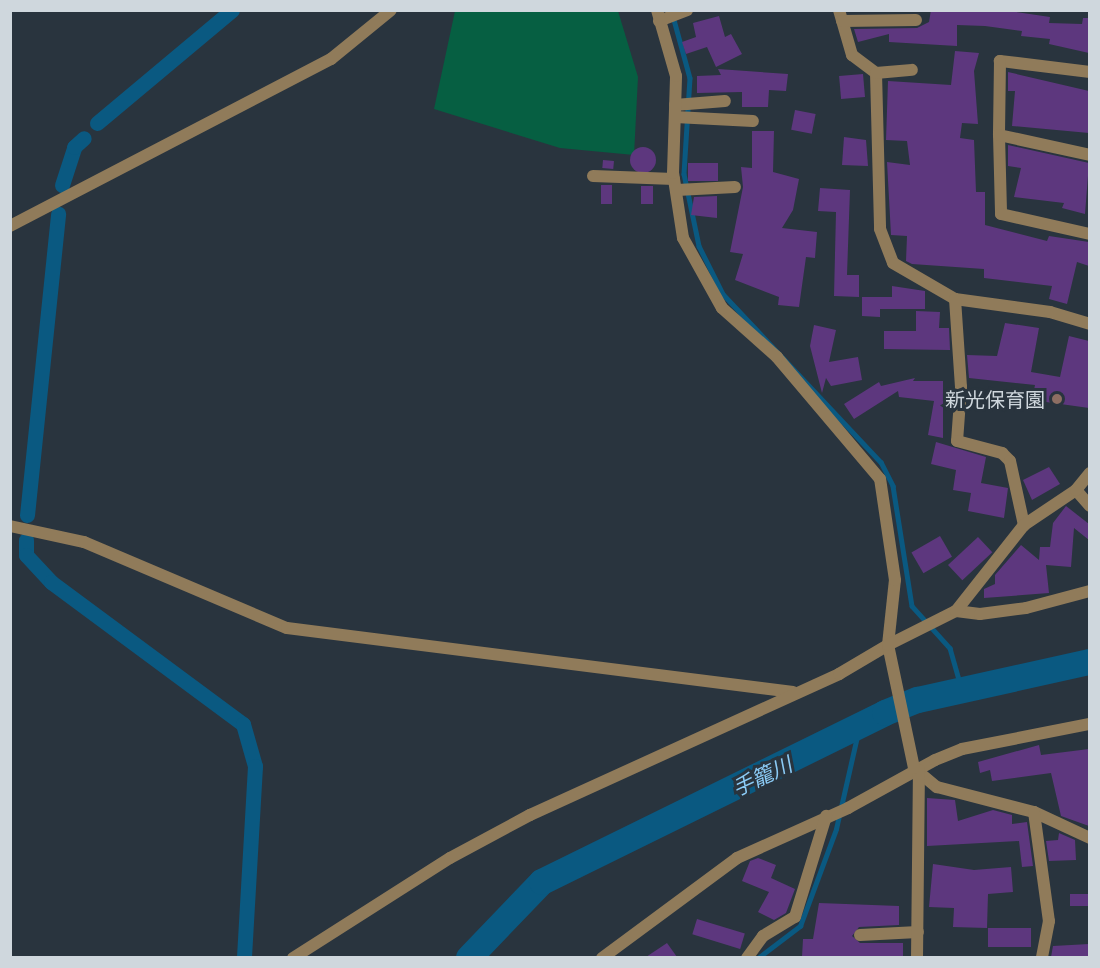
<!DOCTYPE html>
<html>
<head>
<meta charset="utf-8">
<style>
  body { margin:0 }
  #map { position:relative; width:1100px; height:968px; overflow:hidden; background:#29343e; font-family:"IBM Plex Sans","Noto Sans JP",sans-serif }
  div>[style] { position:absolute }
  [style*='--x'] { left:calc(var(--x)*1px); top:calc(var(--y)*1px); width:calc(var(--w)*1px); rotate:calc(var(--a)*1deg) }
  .green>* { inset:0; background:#065f42 }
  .stream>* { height:4.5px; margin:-2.25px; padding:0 2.25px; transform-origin:2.25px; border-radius:2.25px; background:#0a5981 }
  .canal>* { height:15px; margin:-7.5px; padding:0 7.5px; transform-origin:7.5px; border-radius:7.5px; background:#0a5981 }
  .river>* { height:26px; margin:-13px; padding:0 13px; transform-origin:13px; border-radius:13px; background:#0a5981 }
  .building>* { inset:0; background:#5d377e; transform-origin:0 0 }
  .round { border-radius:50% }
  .minor>* { height:12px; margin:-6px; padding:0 6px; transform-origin:6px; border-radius:6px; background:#907b5a }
  .tertiary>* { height:12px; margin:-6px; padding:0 6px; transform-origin:6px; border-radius:6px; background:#907b5a }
  .dots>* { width:16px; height:16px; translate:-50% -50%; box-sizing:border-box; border:3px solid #29343e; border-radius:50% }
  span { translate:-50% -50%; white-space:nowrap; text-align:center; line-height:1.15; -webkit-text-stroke:6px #29343e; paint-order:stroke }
  .poi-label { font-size:20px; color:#cfd7dd }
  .right { translate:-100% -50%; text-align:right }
  .water-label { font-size:21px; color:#8bcbf6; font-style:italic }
  .frame { position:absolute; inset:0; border:12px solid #cfd7dd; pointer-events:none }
</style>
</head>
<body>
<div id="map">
  <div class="green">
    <div style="clip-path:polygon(455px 11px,618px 11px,638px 77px,634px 155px,560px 148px,434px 109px)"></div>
  </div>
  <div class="stream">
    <div style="--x:673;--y:16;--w:64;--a:74.7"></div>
    <div style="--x:690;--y:78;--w:96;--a:93.6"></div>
    <div style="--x:684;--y:174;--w:74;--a:78.2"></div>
    <div style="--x:699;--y:246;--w:54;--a:63.4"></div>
    <div style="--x:723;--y:294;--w:231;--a:46.8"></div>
    <div style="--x:881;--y:462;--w:27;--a:63"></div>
    <div style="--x:893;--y:486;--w:121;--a:81"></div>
    <div style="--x:912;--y:606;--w:57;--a:47.9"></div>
    <div style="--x:950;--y:648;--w:44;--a:74.1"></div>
    <div style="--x:758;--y:958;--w:53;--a:-37.3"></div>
    <div style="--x:800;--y:926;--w:103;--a:-69.6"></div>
    <div style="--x:836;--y:829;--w:104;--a:-77.2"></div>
  </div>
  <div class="canal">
    <div style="--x:97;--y:123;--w:176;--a:-39.9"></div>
    <div style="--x:62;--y:185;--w:40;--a:-72"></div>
    <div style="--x:74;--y:147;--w:13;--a:-42"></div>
    <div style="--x:27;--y:515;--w:303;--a:-84.1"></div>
    <div style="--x:26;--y:540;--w:15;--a:90"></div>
    <div style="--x:26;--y:555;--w:37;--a:47"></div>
    <div style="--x:51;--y:582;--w:239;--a:36.5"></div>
    <div style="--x:243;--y:724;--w:44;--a:74.1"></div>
    <div style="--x:255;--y:766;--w:192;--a:93.3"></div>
  </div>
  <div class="river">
    <div style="--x:469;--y:958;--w:105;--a:-46.2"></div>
    <div style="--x:542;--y:882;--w:382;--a:-26.2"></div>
    <div style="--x:885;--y:713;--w:35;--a:-22"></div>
    <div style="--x:918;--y:700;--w:176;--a:-12.5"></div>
  </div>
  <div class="building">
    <div style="clip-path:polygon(931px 10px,1010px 11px,1050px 17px,1049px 23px,1082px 24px,1083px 18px,1089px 18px,1089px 53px,1049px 44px,1050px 39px,1021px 36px,1022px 31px,985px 26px,957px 25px,957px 46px,889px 42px,889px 34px,858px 42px,854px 29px,917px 28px,929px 22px)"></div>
    <div style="clip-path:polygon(719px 16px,725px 37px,731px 34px,742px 54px,716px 67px,707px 47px,686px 54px,682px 42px,696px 37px,693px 23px)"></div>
    <div style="clip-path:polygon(955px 51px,979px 53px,974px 71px,978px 124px,962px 123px,960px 138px,974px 140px,976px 192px,985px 192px,985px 225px,1047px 241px,1049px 236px,1089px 242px,1089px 266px,1077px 262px,1067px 304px,1049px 299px,1052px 286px,984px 278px,984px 269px,912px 264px,906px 261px,907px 236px,891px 235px,887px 162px,910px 165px,907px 141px,886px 140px,888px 81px,951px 85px)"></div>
    <div style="clip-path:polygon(718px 69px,788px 74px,786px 91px,769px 90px,768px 107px,742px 107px,742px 92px,697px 93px,697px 76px,721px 75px)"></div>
    <div style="clip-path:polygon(1008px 72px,1089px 91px,1089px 133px,1012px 126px,1015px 91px,1008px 91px)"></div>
    <div style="left:863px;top:74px;width:23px;height:24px;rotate:85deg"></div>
    <div style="left:795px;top:110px;width:21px;height:20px;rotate:11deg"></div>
    <div style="clip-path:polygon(752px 131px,774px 131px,773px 172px,799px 179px,793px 210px,782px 228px,817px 232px,815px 258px,806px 257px,799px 307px,778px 305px,779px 297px,735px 280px,743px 254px,730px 252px,743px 187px,741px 167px,752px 168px)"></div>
    <div style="clip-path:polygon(844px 137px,866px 140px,868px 166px,842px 165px)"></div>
    <div style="clip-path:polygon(1008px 145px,1089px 163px,1085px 214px,1062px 208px,1064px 203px,1014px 197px,1021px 168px,1008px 166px)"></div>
    <div class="round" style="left:630px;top:147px;width:26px;height:26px"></div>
    <div style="left:603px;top:160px;width:11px;height:8px;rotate:5deg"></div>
    <div style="left:688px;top:163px;width:30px;height:18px"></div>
    <div style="left:601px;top:185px;width:11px;height:19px"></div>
    <div style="left:641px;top:186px;width:12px;height:18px"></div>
    <div style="clip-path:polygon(820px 188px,850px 190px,847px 275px,859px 275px,859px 297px,834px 296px,836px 212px,818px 211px)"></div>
    <div style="clip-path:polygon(717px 196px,717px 218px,691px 215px,694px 197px)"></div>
    <div style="clip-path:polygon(892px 286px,925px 291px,925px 309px,880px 309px,880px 317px,862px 316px,862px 297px,892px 297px)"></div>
    <div style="clip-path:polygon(916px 311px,940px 312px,939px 328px,949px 328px,950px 350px,884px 349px,884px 331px,916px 331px)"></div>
    <div style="clip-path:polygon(1005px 323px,1039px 328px,1031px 372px,1060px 377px,1069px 336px,1089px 341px,1089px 408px,1032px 400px,1035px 385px,969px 378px,967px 355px,997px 356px)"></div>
    <div style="clip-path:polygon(814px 325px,836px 330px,829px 362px,858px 357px,862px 380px,831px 386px,826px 378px,822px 393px,810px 346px)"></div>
    <div style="clip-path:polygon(915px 378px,913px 381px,943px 381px,943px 438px,928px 435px,934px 401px,899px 397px,898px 391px,854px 419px,844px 404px,879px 382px,881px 386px)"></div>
    <div style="clip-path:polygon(936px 442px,986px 457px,981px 483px,1008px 488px,1004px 518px,968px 511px,971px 493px,953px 490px,956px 470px,931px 464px)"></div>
    <div style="clip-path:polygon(1049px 467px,1060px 484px,1032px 500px,1023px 480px)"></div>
    <div style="clip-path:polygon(1066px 506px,1089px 524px,1089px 540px,1074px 528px,1071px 567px,1046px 565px,1049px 593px,984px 598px,984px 589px,995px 584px,995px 575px,1021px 545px,1039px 560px,1040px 547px,1050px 547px,1053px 523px)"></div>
    <div style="left:940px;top:536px;width:24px;height:33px;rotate:60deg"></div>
    <div style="left:978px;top:537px;width:21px;height:41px;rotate:47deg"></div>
    <div style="clip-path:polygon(1039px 745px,1041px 755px,1089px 749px,1089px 826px,1061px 816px,1051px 773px,992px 781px,990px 770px,980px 773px,978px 762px)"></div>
    <div style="clip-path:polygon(927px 798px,955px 800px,958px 821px,993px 810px,1012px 815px,1012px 824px,1027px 822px,1033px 866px,1022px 867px,1019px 841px,927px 846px)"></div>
    <div style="clip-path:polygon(1059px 833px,1075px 840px,1076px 860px,1049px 861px,1046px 841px,1058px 840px)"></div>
    <div style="clip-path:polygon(758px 858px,776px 865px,771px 878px,795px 889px,786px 913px,774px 920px,758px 912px,769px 892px,742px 881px,750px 861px)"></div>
    <div style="clip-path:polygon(933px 864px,974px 870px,1011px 867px,1013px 892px,988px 894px,987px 928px,953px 927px,954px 908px,929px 907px)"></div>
    <div style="left:1089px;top:894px;width:12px;height:19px;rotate:90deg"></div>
    <div style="clip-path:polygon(819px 903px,899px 906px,899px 925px,859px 927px,852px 936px,860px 943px,903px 943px,903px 957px,802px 957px,803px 939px,813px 939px)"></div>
    <div style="left:697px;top:919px;width:50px;height:16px;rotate:17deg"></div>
    <div style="left:988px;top:928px;width:43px;height:19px"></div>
    <div style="clip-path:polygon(667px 943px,677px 957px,646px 957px)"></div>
    <div style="clip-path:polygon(1089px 944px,1089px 957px,1051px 957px,1053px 946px)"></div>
  </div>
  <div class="minor">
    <div style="--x:839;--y:10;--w:47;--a:73.9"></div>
    <div style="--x:852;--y:55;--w:30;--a:37"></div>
    <div style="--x:876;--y:73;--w:156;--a:88.5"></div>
    <div style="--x:880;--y:229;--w:36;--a:69"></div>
    <div style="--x:893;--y:263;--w:72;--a:30.1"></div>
    <div style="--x:955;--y:299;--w:96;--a:7.8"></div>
    <div style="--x:1050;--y:312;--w:42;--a:16.7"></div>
    <div style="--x:659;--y:21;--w:30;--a:-21"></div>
    <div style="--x:842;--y:21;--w:74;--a:-0.8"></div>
    <div style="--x:1090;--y:72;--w:91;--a:-173"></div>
    <div style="--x:1000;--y:61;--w:74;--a:90.8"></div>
    <div style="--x:999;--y:135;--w:79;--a:88.5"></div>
    <div style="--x:1001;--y:214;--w:91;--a:12.7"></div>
    <div style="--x:876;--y:73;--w:36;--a:-5"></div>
    <div style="--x:675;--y:105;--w:50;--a:-4.6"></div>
    <div style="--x:675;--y:117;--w:78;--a:2.9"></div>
    <div style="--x:999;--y:135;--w:93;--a:12.4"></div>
    <div style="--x:593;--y:176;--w:81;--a:2.1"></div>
    <div style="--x:677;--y:190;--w:58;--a:-3"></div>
    <div style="--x:10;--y:226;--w:362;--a:-27.5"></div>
    <div style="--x:331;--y:59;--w:77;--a:-39.2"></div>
    <div style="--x:955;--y:299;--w:88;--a:86.1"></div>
    <div style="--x:961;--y:387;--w:54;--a:94.2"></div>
    <div style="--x:957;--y:441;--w:47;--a:14.9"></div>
    <div style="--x:1002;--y:453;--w:11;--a:45"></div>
    <div style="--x:1010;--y:461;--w:66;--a:77.7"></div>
    <div style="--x:1076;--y:490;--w:21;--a:49"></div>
    <div style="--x:10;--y:526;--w:76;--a:12.2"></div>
    <div style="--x:84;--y:542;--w:220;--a:23"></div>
    <div style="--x:287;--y:628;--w:510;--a:7.21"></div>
    <div style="--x:956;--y:611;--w:24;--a:7"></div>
    <div style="--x:980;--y:614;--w:46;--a:-7.4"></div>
    <div style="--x:1026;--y:608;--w:66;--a:-14.9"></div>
    <div style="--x:914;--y:768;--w:30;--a:40"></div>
    <div style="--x:937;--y:787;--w:100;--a:14.5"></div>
    <div style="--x:1034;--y:812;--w:62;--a:24.9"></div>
    <div style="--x:1034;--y:812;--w:110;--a:82.2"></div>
    <div style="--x:1049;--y:921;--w:38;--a:101"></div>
    <div style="--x:860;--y:935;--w:58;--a:-3"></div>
    <div style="--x:293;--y:958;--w:186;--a:-32.5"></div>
    <div style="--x:450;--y:858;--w:91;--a:-28.3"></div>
    <div style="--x:530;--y:815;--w:340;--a:-24.5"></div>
    <div style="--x:839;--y:674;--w:57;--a:-30.6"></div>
    <div style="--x:888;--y:645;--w:65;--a:-83.9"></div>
    <div style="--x:895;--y:580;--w:102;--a:-98.4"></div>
    <div style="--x:880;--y:479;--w:160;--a:-130.2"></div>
    <div style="--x:777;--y:357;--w:74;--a:-138.3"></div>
    <div style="--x:722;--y:308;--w:80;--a:-119.1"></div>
    <div style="--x:683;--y:238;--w:66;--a:-98.7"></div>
    <div style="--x:673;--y:173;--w:97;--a:-88.2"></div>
    <div style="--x:676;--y:76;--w:69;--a:-106.1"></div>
    <div style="--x:602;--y:958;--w:168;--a:-36.5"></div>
    <div style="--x:737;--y:858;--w:122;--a:-24.2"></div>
    <div style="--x:848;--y:808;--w:99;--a:-28.9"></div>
    <div style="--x:935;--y:760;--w:29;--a:-22"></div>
    <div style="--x:962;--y:749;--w:130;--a:-11.1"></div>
    <div style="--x:747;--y:958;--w:27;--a:-54"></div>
    <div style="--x:763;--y:936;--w:37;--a:-31"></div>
    <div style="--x:795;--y:917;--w:106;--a:-72.9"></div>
    <div style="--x:917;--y:958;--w:188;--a:-89.4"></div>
  </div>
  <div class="tertiary">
    <div style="--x:914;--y:768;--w:126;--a:-101.9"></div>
    <div style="--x:888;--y:645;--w:76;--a:-26.6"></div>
    <div style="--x:956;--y:611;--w:110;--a:-51.7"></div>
    <div style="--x:1024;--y:525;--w:63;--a:-33.9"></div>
    <div style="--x:1076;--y:490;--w:22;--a:-51"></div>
  </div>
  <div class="dots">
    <div style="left:1057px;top:399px;background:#8d6e63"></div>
  </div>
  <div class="poi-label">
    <span class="right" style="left:1045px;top:399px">新光保育園</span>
  </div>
  <div class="water-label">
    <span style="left:762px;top:776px;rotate:-25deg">手籠川</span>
  </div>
  <div class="frame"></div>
</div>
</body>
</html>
